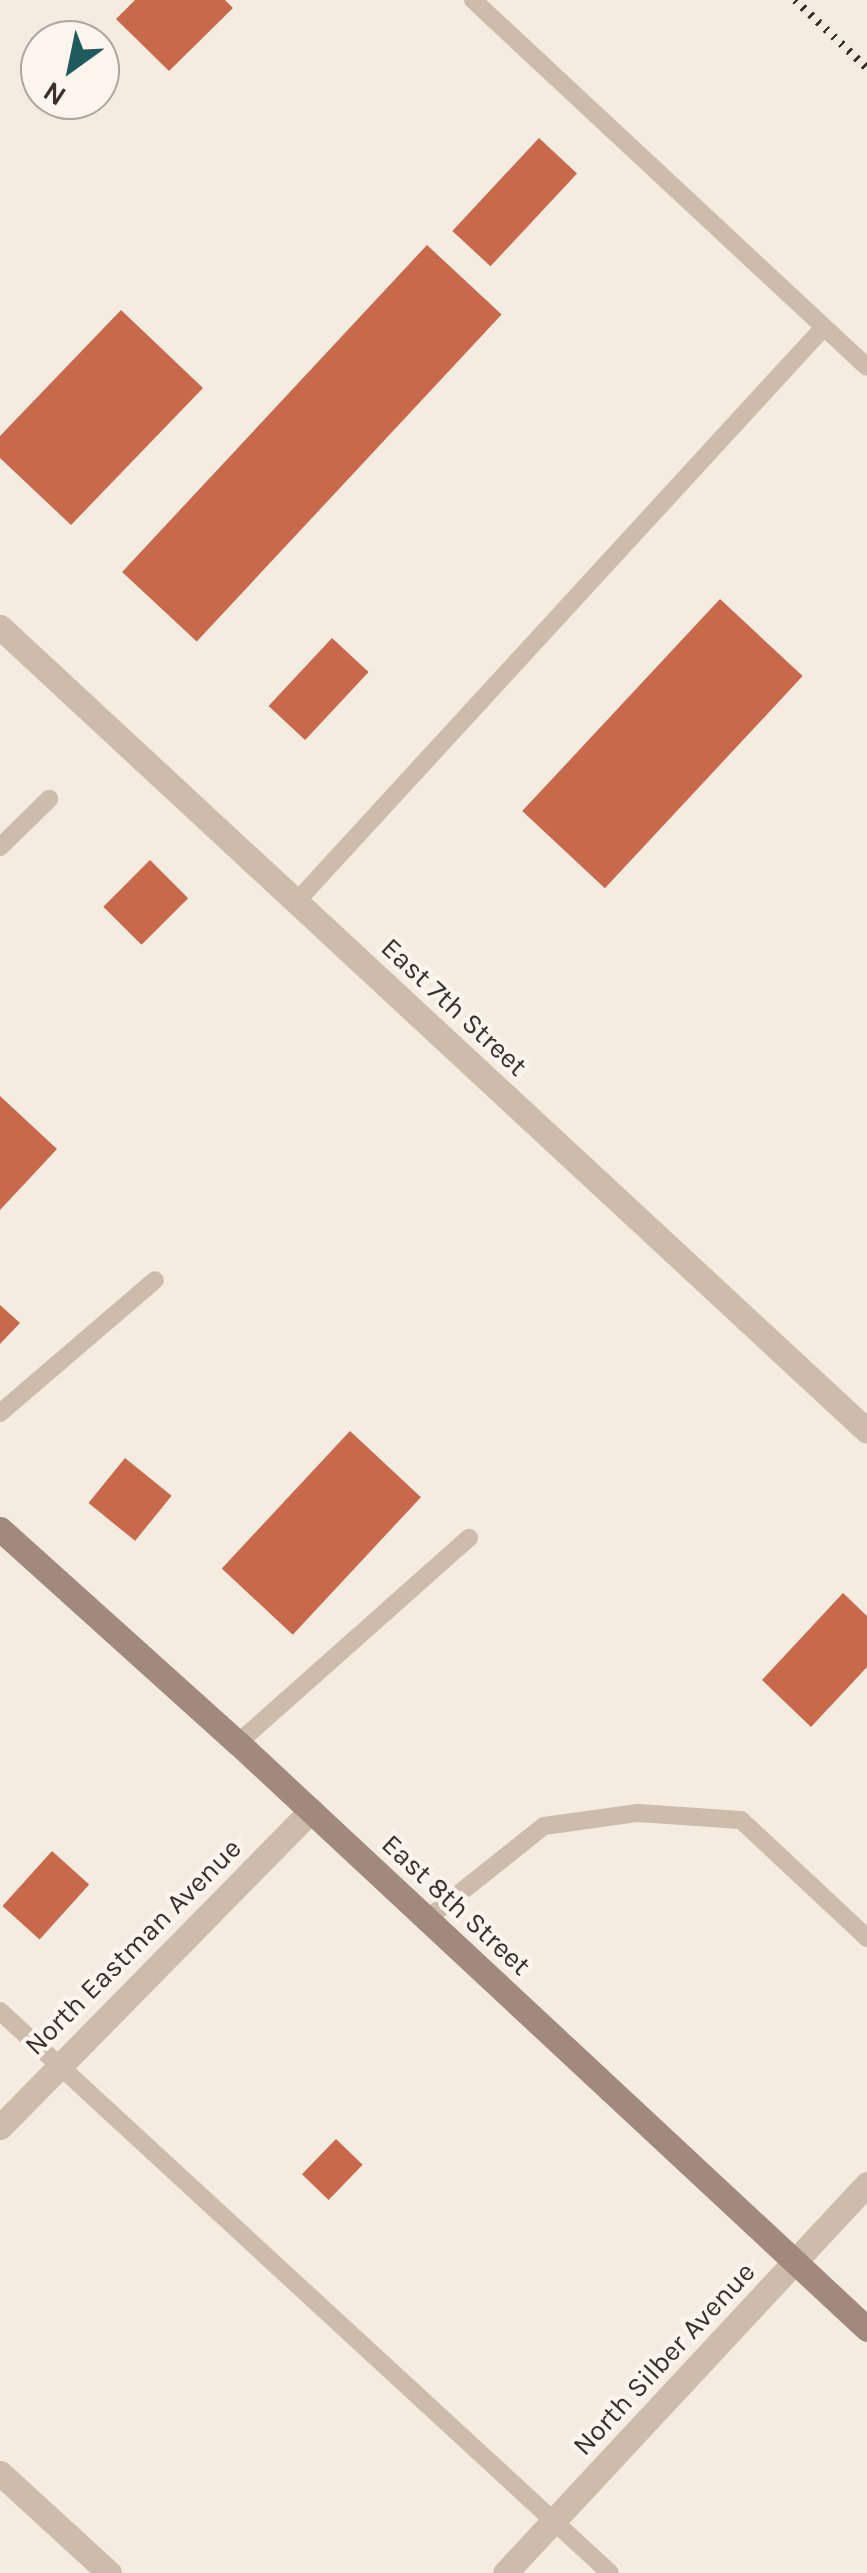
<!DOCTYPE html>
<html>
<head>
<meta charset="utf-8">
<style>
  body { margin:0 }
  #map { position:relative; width:867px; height:2573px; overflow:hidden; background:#f4ebe1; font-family:Karla,sans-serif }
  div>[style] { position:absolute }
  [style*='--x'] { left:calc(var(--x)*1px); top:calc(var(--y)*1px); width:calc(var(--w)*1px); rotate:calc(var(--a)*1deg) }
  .building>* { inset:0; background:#c8694b; transform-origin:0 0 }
  .lane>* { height:18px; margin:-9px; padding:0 9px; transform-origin:9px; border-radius:9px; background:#cdbbac }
  .street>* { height:25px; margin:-12.5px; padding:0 12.5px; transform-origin:12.5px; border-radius:12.5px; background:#cdbbac }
  .secondary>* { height:25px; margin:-12.5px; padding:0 12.5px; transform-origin:12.5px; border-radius:12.5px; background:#a18a7d }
  .rail>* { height:8px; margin-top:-4px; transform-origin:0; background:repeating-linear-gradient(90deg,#3b302b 0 2.5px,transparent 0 10.5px) }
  span { translate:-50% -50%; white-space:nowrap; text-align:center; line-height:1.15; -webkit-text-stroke:8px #fbf5ee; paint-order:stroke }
  .street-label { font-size:28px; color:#3b302b }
  .north { position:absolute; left:20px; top:20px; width:100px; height:100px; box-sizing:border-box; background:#fbf5ee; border:2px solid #aea6a0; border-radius:50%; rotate:213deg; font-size:28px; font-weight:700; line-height:40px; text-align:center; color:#3b302b }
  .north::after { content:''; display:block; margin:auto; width:35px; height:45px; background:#1f5a5e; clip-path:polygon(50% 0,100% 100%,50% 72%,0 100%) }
</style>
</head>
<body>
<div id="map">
  <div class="building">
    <div style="clip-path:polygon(135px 0,225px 0,233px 8px,169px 71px,116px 19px)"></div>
    <div style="left:539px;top:138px;width:52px;height:127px;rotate:43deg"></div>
    <div style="left:427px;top:245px;width:102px;height:447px;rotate:43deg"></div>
    <div style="clip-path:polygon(121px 310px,203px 388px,71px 525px,0 458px,0 436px)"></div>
    <div style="left:720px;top:599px;width:113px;height:290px;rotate:43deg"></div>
    <div style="left:332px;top:638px;width:50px;height:93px;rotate:43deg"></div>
    <div style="left:150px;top:860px;width:54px;height:66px;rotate:45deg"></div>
    <div style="clip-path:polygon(0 1096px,57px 1149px,0 1210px)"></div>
    <div style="clip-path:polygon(0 1305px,20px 1323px,0 1344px)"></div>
    <div style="left:350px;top:1431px;width:97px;height:188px;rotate:43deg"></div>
    <div style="left:125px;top:1458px;width:60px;height:58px;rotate:39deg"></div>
    <div style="clip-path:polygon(843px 1593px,867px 1616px,867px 1667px,811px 1727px,762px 1680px)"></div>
    <div style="left:52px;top:1851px;width:50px;height:74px;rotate:42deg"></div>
    <div style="left:336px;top:2139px;width:37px;height:49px;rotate:44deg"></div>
  </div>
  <div class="lane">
    <div style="--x:473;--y:0;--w:538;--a:42.97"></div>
    <div style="--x:0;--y:847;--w:69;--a:-44.4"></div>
    <div style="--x:297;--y:901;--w:779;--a:-47.44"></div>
    <div style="--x:0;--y:1413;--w:204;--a:-40.6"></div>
    <div style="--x:238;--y:1743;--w:309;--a:-41.6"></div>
    <div style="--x:427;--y:1919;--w:149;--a:-38.5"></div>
    <div style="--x:544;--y:1826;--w:95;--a:-7.9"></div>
    <div style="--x:638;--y:1813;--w:103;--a:3.9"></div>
    <div style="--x:741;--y:1820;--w:173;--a:43.1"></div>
    <div style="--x:0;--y:2011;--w:829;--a:42.65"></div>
  </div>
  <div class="street">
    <div style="--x:0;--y:627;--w:1182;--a:42.84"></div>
    <div style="--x:0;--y:2127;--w:444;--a:-45.5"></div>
    <div style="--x:0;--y:2473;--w:148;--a:42.5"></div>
    <div style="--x:505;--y:2573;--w:531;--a:-47.06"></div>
  </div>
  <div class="secondary">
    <div style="--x:0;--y:1529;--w:320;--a:42"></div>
    <div style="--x:238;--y:1743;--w:860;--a:42.97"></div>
  </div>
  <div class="rail">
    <div style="--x:795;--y:0;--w:99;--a:43.4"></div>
  </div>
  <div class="street-label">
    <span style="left:454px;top:1007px;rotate:43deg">East 7th Street</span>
    <span style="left:456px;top:1905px;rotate:43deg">East 8th Street</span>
    <span style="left:133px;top:1947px;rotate:-45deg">North Eastman Avenue</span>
    <span style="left:664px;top:2359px;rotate:-47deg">North Silber Avenue</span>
  </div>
  <div class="north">N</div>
</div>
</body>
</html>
